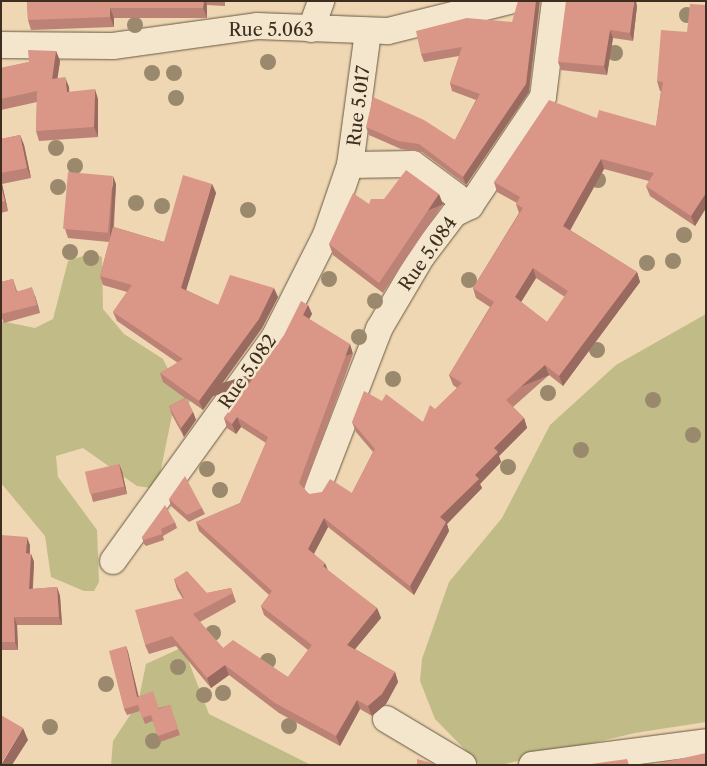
<!DOCTYPE html>
<html>
<head>
<meta charset="utf-8">
<style>
  body { margin:0 }
  #map { position:relative; width:707px; height:766px; overflow:hidden; background:#eed7b2; font-family:"Libre Caslon Text",serif }
  div>[style] { position:absolute }
  [style*='--x'] { left:calc(var(--x)*1px); top:calc(var(--y)*1px); width:calc(var(--w)*1px); rotate:calc(var(--a)*1deg) }
  .green>* { inset:0; background:#c1bc87 }
  .roads { filter:drop-shadow(0 0 1px #695844) drop-shadow(0 0 1px #695844) }
  .street>* { height:26px; margin:-13px; padding:0 13px; transform-origin:13px; border-radius:13px; background:#f4e5cd }
  .trees>* { width:16px; height:16px; margin:-8px; border-radius:50%; background:#9b896d }
  .wall>* { inset:0; background:#bb8275 }
  .shaded-wall>* { inset:0; background:#996a5f; transform-origin:0 0 }
  .building>* { inset:0; background:#da9788; transform-origin:0 0 }
  span { translate:-50% -50%; white-space:nowrap; text-align:center; line-height:1.15; -webkit-text-stroke:5px #f4e5cd; paint-order:stroke }
  .street-label { font-size:18px; color:#3d2e1f }
  .frame { position:absolute; inset:0; border:2px solid #3d2e1f; pointer-events:none }
</style>
</head>
<body>
<div id="map">
  <div class="green">
    <div style="clip-path:polygon(92px 253px,102px 257px,103px 309px,124px 334px,163px 359px,175px 383px,202px 393px,172px 415px,157px 489px,137px 486px,83px 448px,56px 456px,58px 477px,97px 530px,99px 582px,94px 591px,84px 591px,51px 577px,45px 536px,1px 483px,1px 321px,35px 328px,53px 319px,68px 261px)"></div>
    <div style="clip-path:polygon(706px 314px,706px 722px,635px 733px,501px 765px,480px 765px,435px 719px,420px 681px,422px 659px,449px 582px,502px 518px,550px 425px,616px 365px)"></div>
    <div style="clip-path:polygon(183px 647px,209px 714px,311px 765px,111px 765px,113px 741px,138px 703px,146px 664px)"></div>
  </div>
  <div class="roads">
    <div class="street">
      <div style="--x:311;--y:29;--w:30;--a:-70"></div>
      <div style="--x:368;--y:32;--w:134;--a:97.7"></div>
      <div style="--x:350;--y:165;--w:63;--a:-0.9"></div>
      <div style="--x:413;--y:164;--w:71;--a:36.4"></div>
      <div style="--x:1;--y:45;--w:112;--a:0.5"></div>
      <div style="--x:113;--y:46;--w:145;--a:-7.9"></div>
      <div style="--x:257;--y:26;--w:131;--a:2.2"></div>
      <div style="--x:388;--y:31;--w:125;--a:-13.9"></div>
      <div style="--x:317;--y:490;--w:173;--a:-68.9"></div>
      <div style="--x:379;--y:329;--w:85;--a:-59.5"></div>
      <div style="--x:422;--y:256;--w:53;--a:-52.7"></div>
      <div style="--x:454;--y:214;--w:18;--a:-27"></div>
      <div style="--x:470;--y:206;--w:131;--a:-56.2"></div>
      <div style="--x:543;--y:97;--w:97;--a:-82.9"></div>
      <div style="--x:113;--y:561;--w:277;--a:-54.2"></div>
      <div style="--x:275;--y:336;--w:113;--a:-63.2"></div>
      <div style="--x:326;--y:235;--w:74;--a:-71.1"></div>
      <div style="--x:386;--y:719;--w:90;--a:30.9"></div>
      <div style="--x:532;--y:765;--w:176;--a:-7.5"></div>
    </div>
  </div>
  <div class="trees">
    <div style="left:687px;top:15px"></div>
    <div style="left:135px;top:25px"></div>
    <div style="left:615px;top:53px"></div>
    <div style="left:268px;top:62px"></div>
    <div style="left:152px;top:73px"></div>
    <div style="left:174px;top:73px"></div>
    <div style="left:176px;top:98px"></div>
    <div style="left:56px;top:148px"></div>
    <div style="left:75px;top:166px"></div>
    <div style="left:598px;top:180px"></div>
    <div style="left:58px;top:187px"></div>
    <div style="left:136px;top:203px"></div>
    <div style="left:162px;top:206px"></div>
    <div style="left:248px;top:210px"></div>
    <div style="left:684px;top:235px"></div>
    <div style="left:70px;top:252px"></div>
    <div style="left:91px;top:258px"></div>
    <div style="left:673px;top:261px"></div>
    <div style="left:647px;top:263px"></div>
    <div style="left:329px;top:279px"></div>
    <div style="left:469px;top:280px"></div>
    <div style="left:375px;top:301px"></div>
    <div style="left:359px;top:337px"></div>
    <div style="left:597px;top:350px"></div>
    <div style="left:393px;top:379px"></div>
    <div style="left:548px;top:393px"></div>
    <div style="left:653px;top:400px"></div>
    <div style="left:693px;top:435px"></div>
    <div style="left:581px;top:450px"></div>
    <div style="left:508px;top:467px"></div>
    <div style="left:207px;top:469px"></div>
    <div style="left:220px;top:490px"></div>
    <div style="left:213px;top:633px"></div>
    <div style="left:268px;top:661px"></div>
    <div style="left:178px;top:667px"></div>
    <div style="left:106px;top:684px"></div>
    <div style="left:223px;top:693px"></div>
    <div style="left:204px;top:695px"></div>
    <div style="left:289px;top:726px"></div>
    <div style="left:50px;top:727px"></div>
    <div style="left:153px;top:741px"></div>
  </div>
  <div class="wall">
    <div style="clip-path:polygon(27px 1px,225px 1px,225px 6px,207px 5px,207px 18px,114px 18px,114px 27px,31px 30px,28px 20px)"></div>
    <div style="clip-path:polygon(evenodd,706px 5px,706px 208px,695px 226px,650px 196px,646px 186px,649px 181px,604px 169px,570px 230px,637px 272px,640px 282px,563px 386px,549px 375px,513px 407px,524px 418px,527px 428px,499px 456px,501px 462px,480px 484px,482px 488px,447px 524px,449px 531px,414px 595px,328px 527px,314px 554px,328px 571px,377px 608px,381px 618px,355px 649px,395px 672px,398px 682px,386px 704px,372px 716px,360px 709px,340px 746px,279px 713px,229px 675px,211px 688px,176px 646px,149px 654px,145px 645px,183px 599px,177px 589px,174px 579px,207px 593px,231px 588px,236px 602px,200px 622px,223px 648px,288px 677px,308px 650px,264px 615px,261px 606px,269px 595px,199px 531px,196px 522px,240px 503px,266px 443px,241px 427px,236px 434px,227px 428px,224px 418px,308px 305px,312px 314px,309px 319px,353px 354px,304px 489px,309px 494px,352px 493px,373px 452px,356px 432px,352px 422px,423px 422px,457px 388px,453px 385px,449px 375px,490px 307px,476px 298px,473px 288px,519px 213px,516px 204px,517px 203px,497px 192px,494px 182px,597px 118px,656px 126px,661px 91px,660px 91px,657px 81px,687px 32px,706px 5px,536px 278px,565px 297px,547px 322px,521px 302px,536px 278px)"></div>
    <div style="clip-path:polygon(637px 6px,633px 41px,613px 38px,607px 75px,561px 70px,558px 62px)"></div>
    <div style="clip-path:polygon(467px 18px,529px 92px,466px 185px,422px 152px,401px 149px,369px 135px,366px 127px,455px 140px,476px 100px,452px 91px,450px 83px,459px 56px,424px 62px,421px 54px)"></div>
    <div style="clip-path:polygon(56px 51px,60px 61px,57px 78px,69px 87px,69px 92px,98px 99px,98px 137px,39px 141px,36px 131px,37px 102px,1px 110px,1px 68px,29px 62px)"></div>
    <div style="clip-path:polygon(20px 135px,24px 145px,31px 178px,2px 184px,8px 211px,1px 213px,1px 139px)"></div>
    <div style="clip-path:polygon(116px 184px,114px 227px,164px 242px,212px 184px,216px 193px,186px 290px,218px 305px,278px 297px,262px 328px,203px 410px,186px 398px,193px 412px,196px 420px,184px 437px,172px 415px,169px 406px,185px 398px,163px 382px,160px 373px,178px 363px,117px 321px,113px 312px,127px 292px,103px 285px,100px 276px,109px 242px,68px 238px,65px 229px)"></div>
    <div style="clip-path:polygon(369px 204px,443px 204px,383px 293px,333px 255px,329px 244px)"></div>
    <div style="clip-path:polygon(13px 279px,17px 291px,35px 296px,40px 313px,4px 323px,1px 316px,1px 282px)"></div>
    <div style="clip-path:polygon(119px 464px,122px 471px,127px 494px,93px 502px,91px 494px)"></div>
    <div style="clip-path:polygon(169px 499px,202px 508px,205px 514px,189px 522px,171px 506px)"></div>
    <div style="clip-path:polygon(175px 522px,177px 528px,163px 536px,164px 540px,146px 546px,144px 544px,142px 537px)"></div>
    <div style="clip-path:polygon(1px 535px,30px 545px,30px 554px,31px 554px,34px 562px,33px 589px,57px 587px,60px 596px,62px 625px,17px 625px,18px 650px,1px 650px)"></div>
    <div style="clip-path:polygon(126px 646px,128px 652px,138px 696px,159px 708px,170px 705px,180px 735px,160px 742px,153px 721px,145px 724px,140px 711px,127px 715px,124px 709px)"></div>
  </div>
  <div class="shaded-wall">
    <div style="clip-path:polygon(204px 1px,206px 1px,207px 5px,207px 18px,203px 8px)"></div>
    <div style="clip-path:polygon(536px 1px,540px 1px,529px 92px,466px 185px,463px 177px)"></div>
    <div style="clip-path:polygon(634px 1px,636px 1px,637px 6px,633px 41px,630px 33px)"></div>
    <div style="clip-path:polygon(110px 8px,114px 18px,114px 27px,110px 17px)"></div>
    <div style="clip-path:polygon(610px 30px,613px 38px,607px 75px,604px 66px)"></div>
    <div style="clip-path:polygon(56px 51px,60px 61px,56px 89px,52px 79px)"></div>
    <div style="clip-path:polygon(65px 77px,69px 87px,70px 102px,67px 92px)"></div>
    <div style="clip-path:polygon(95px 89px,98px 99px,98px 137px,94px 127px)"></div>
    <div style="clip-path:polygon(20px 135px,24px 145px,31px 178px,27px 168px)"></div>
    <div style="clip-path:polygon(601px 159px,604px 169px,567px 236px,563px 226px)"></div>
    <div style="clip-path:polygon(113px 176px,116px 184px,112px 242px,110px 234px)"></div>
    <div style="clip-path:polygon(1px 181px,2px 184px,8px 211px,5px 201px,1px 186px)"></div>
    <div style="clip-path:polygon(212px 184px,216px 193px,184px 297px,181px 288px)"></div>
    <div style="clip-path:polygon(706px 193px,706px 208px,695px 226px,691px 216px)"></div>
    <div style="left:439px;top:194px;width:11px;height:107px;rotate:68deg"></div>
    <div style="clip-path:polygon(533px 268px,536px 278px,518px 307px,515px 297px)"></div>
    <div style="clip-path:polygon(637px 272px,640px 282px,563px 386px,559px 376px)"></div>
    <div style="clip-path:polygon(32px 287px,35px 296px,40px 313px,37px 305px)"></div>
    <div style="clip-path:polygon(274px 288px,278px 297px,262px 328px,203px 410px,199px 401px)"></div>
    <div style="clip-path:polygon(308px 305px,312px 314px,306px 325px,303px 315px)"></div>
    <div style="left:350px;top:344px;width:10px;height:148px;rotate:73deg"></div>
    <div style="left:545px;top:365px;width:11px;height:52px;rotate:68deg"></div>
    <div style="clip-path:polygon(193px 412px,196px 420px,184px 437px,181px 428px)"></div>
    <div style="clip-path:polygon(237px 417px,241px 427px,236px 434px,232px 424px)"></div>
    <div style="clip-path:polygon(524px 418px,527px 428px,499px 456px,501px 462px,480px 484px,482px 488px,447px 524px,449px 531px,414px 595px,410px 586px,440px 517px,475px 475px,494px 448px)"></div>
    <div style="clip-path:polygon(119px 464px,122px 471px,127px 494px,124px 486px)"></div>
    <div style="clip-path:polygon(324px 518px,328px 527px,311px 559px,308px 549px)"></div>
    <div style="clip-path:polygon(27px 537px,30px 545px,29px 561px,26px 553px)"></div>
    <div style="clip-path:polygon(31px 554px,34px 562px,32px 597px,29px 589px)"></div>
    <div style="clip-path:polygon(325px 563px,329px 573px,323px 566px)"></div>
    <div style="clip-path:polygon(57px 587px,60px 596px,62px 625px,59px 617px)"></div>
    <div style="clip-path:polygon(377px 608px,381px 618px,351px 654px,347px 645px)"></div>
    <div style="clip-path:polygon(14px 617px,17px 625px,18px 650px,15px 642px)"></div>
    <div style="clip-path:polygon(126px 646px,128px 652px,140px 702px,137px 697px)"></div>
    <div style="clip-path:polygon(225px 665px,229px 675px,211px 688px,207px 678px)"></div>
    <div style="clip-path:polygon(395px 672px,398px 682px,386px 704px,372px 716px,368px 706px)"></div>
    <div style="clip-path:polygon(357px 700px,360px 709px,340px 746px,336px 736px)"></div>
    <div style="clip-path:polygon(23px 728px,28px 740px,12px 765px,1px 765px)"></div>
  </div>
  <div class="building">
    <div style="clip-path:polygon(27px 1px,204px 1px,203px 8px,110px 8px,110px 17px,28px 20px)"></div>
    <div style="clip-path:polygon(518px 1px,536px 1px,526px 84px,463px 177px,419px 144px,398px 141px,366px 127px,373px 97px,424px 120px,455px 140px,480px 94px,450px 83px,462px 47px,421px 54px,416px 31px,467px 18px,512px 22px)"></div>
    <div style="clip-path:polygon(566px 1px,634px 1px,630px 33px,610px 30px,604px 66px,558px 62px)"></div>
    <div style="clip-path:polygon(evenodd,690px 4px,706px 5px,706px 193px,691px 216px,646px 186px,654px 173px,601px 159px,563px 226px,637px 272px,559px 376px,545px 365px,506px 400px,524px 418px,494px 448px,498px 452px,475px 475px,479px 479px,440px 517px,446px 522px,410px 586px,324px 518px,308px 549px,325px 563px,323px 566px,377px 608px,347px 645px,395px 672px,382px 694px,368px 706px,357px 700px,336px 736px,275px 703px,225px 665px,207px 678px,172px 636px,145px 645px,135px 610px,184px 598px,174px 579px,187px 571px,207px 593px,231px 588px,233px 593px,193px 614px,223px 648px,233px 640px,288px 677px,312px 645px,261px 606px,272px 591px,196px 522px,240px 503px,268px 437px,237px 417px,232px 424px,224px 418px,284px 335px,301px 301px,308px 305px,303px 315px,350px 344px,299px 483px,309px 494px,322px 492px,330px 479px,352px 493px,375px 449px,352px 422px,364px 391px,382px 401px,386px 394px,423px 422px,430px 405px,435px 409px,462px 383px,449px 375px,494px 302px,473px 288px,523px 208px,516px 204px,520px 197px,494px 182px,549px 100px,597px 118px,599px 110px,656px 126px,663px 82px,657px 81px,661px 30px,687px 32px,690px 4px,533px 268px,568px 291px,547px 322px,515px 297px,533px 268px)"></div>
    <div style="clip-path:polygon(28px 50px,56px 51px,52px 79px,65px 77px,67px 92px,95px 89px,94px 127px,36px 131px,37px 91px,1px 99px,1px 68px,29px 62px)"></div>
    <div style="clip-path:polygon(20px 135px,27px 168px,1px 173px,1px 139px)"></div>
    <div style="clip-path:polygon(406px 170px,439px 194px,379px 283px,329px 244px,353px 193px,369px 204px,371px 199px,384px 199px)"></div>
    <div style="left:68px;top:172px;width:45px;height:57px;rotate:5deg"></div>
    <div style="clip-path:polygon(183px 175px,212px 184px,181px 288px,218px 305px,230px 275px,274px 288px,259px 319px,199px 401px,160px 373px,183px 359px,113px 312px,132px 285px,100px 276px,113px 227px,164px 242px)"></div>
    <div style="clip-path:polygon(1px 186px,5px 201px,1px 202px)"></div>
    <div style="clip-path:polygon(13px 279px,16px 292px,32px 287px,37px 305px,1px 314px,1px 282px)"></div>
    <div style="clip-path:polygon(186px 398px,193px 412px,181px 428px,169px 406px)"></div>
    <div style="left:119px;top:464px;width:23px;height:35px;rotate:77deg"></div>
    <div style="clip-path:polygon(185px 476px,202px 508px,187px 515px,169px 499px)"></div>
    <div style="clip-path:polygon(165px 505px,175px 522px,161px 529px,162px 534px,144px 540px,142px 537px)"></div>
    <div style="clip-path:polygon(1px 535px,27px 537px,26px 553px,31px 554px,29px 589px,57px 587px,59px 617px,14px 617px,15px 642px,1px 642px)"></div>
    <div style="clip-path:polygon(126px 646px,137px 697px,153px 691px,159px 709px,170px 705px,178px 729px,158px 736px,151px 715px,142px 718px,138px 705px,124px 709px,109px 651px)"></div>
    <div style="clip-path:polygon(1px 715px,23px 728px,1px 764px)"></div>
    <div style="clip-path:polygon(706px 753px,706px 765px,652px 765px)"></div>
    <div style="clip-path:polygon(417px 759px,439px 765px,417px 765px)"></div>
    <div style="clip-path:polygon(627px 759px,629px 765px,584px 765px)"></div>
  </div>
  <div class="street-label">
    <span style="left:271px;top:30px">Rue 5.063</span>
    <span style="left:359px;top:106px;rotate:-83deg">Rue 5.017</span>
    <span style="left:428px;top:254px;rotate:-55deg">Rue 5.084</span>
    <span style="left:248px;top:372px;rotate:-55deg">Rue 5.082</span>
  </div>
  <div class="frame"></div>
</div>
</body>
</html>
